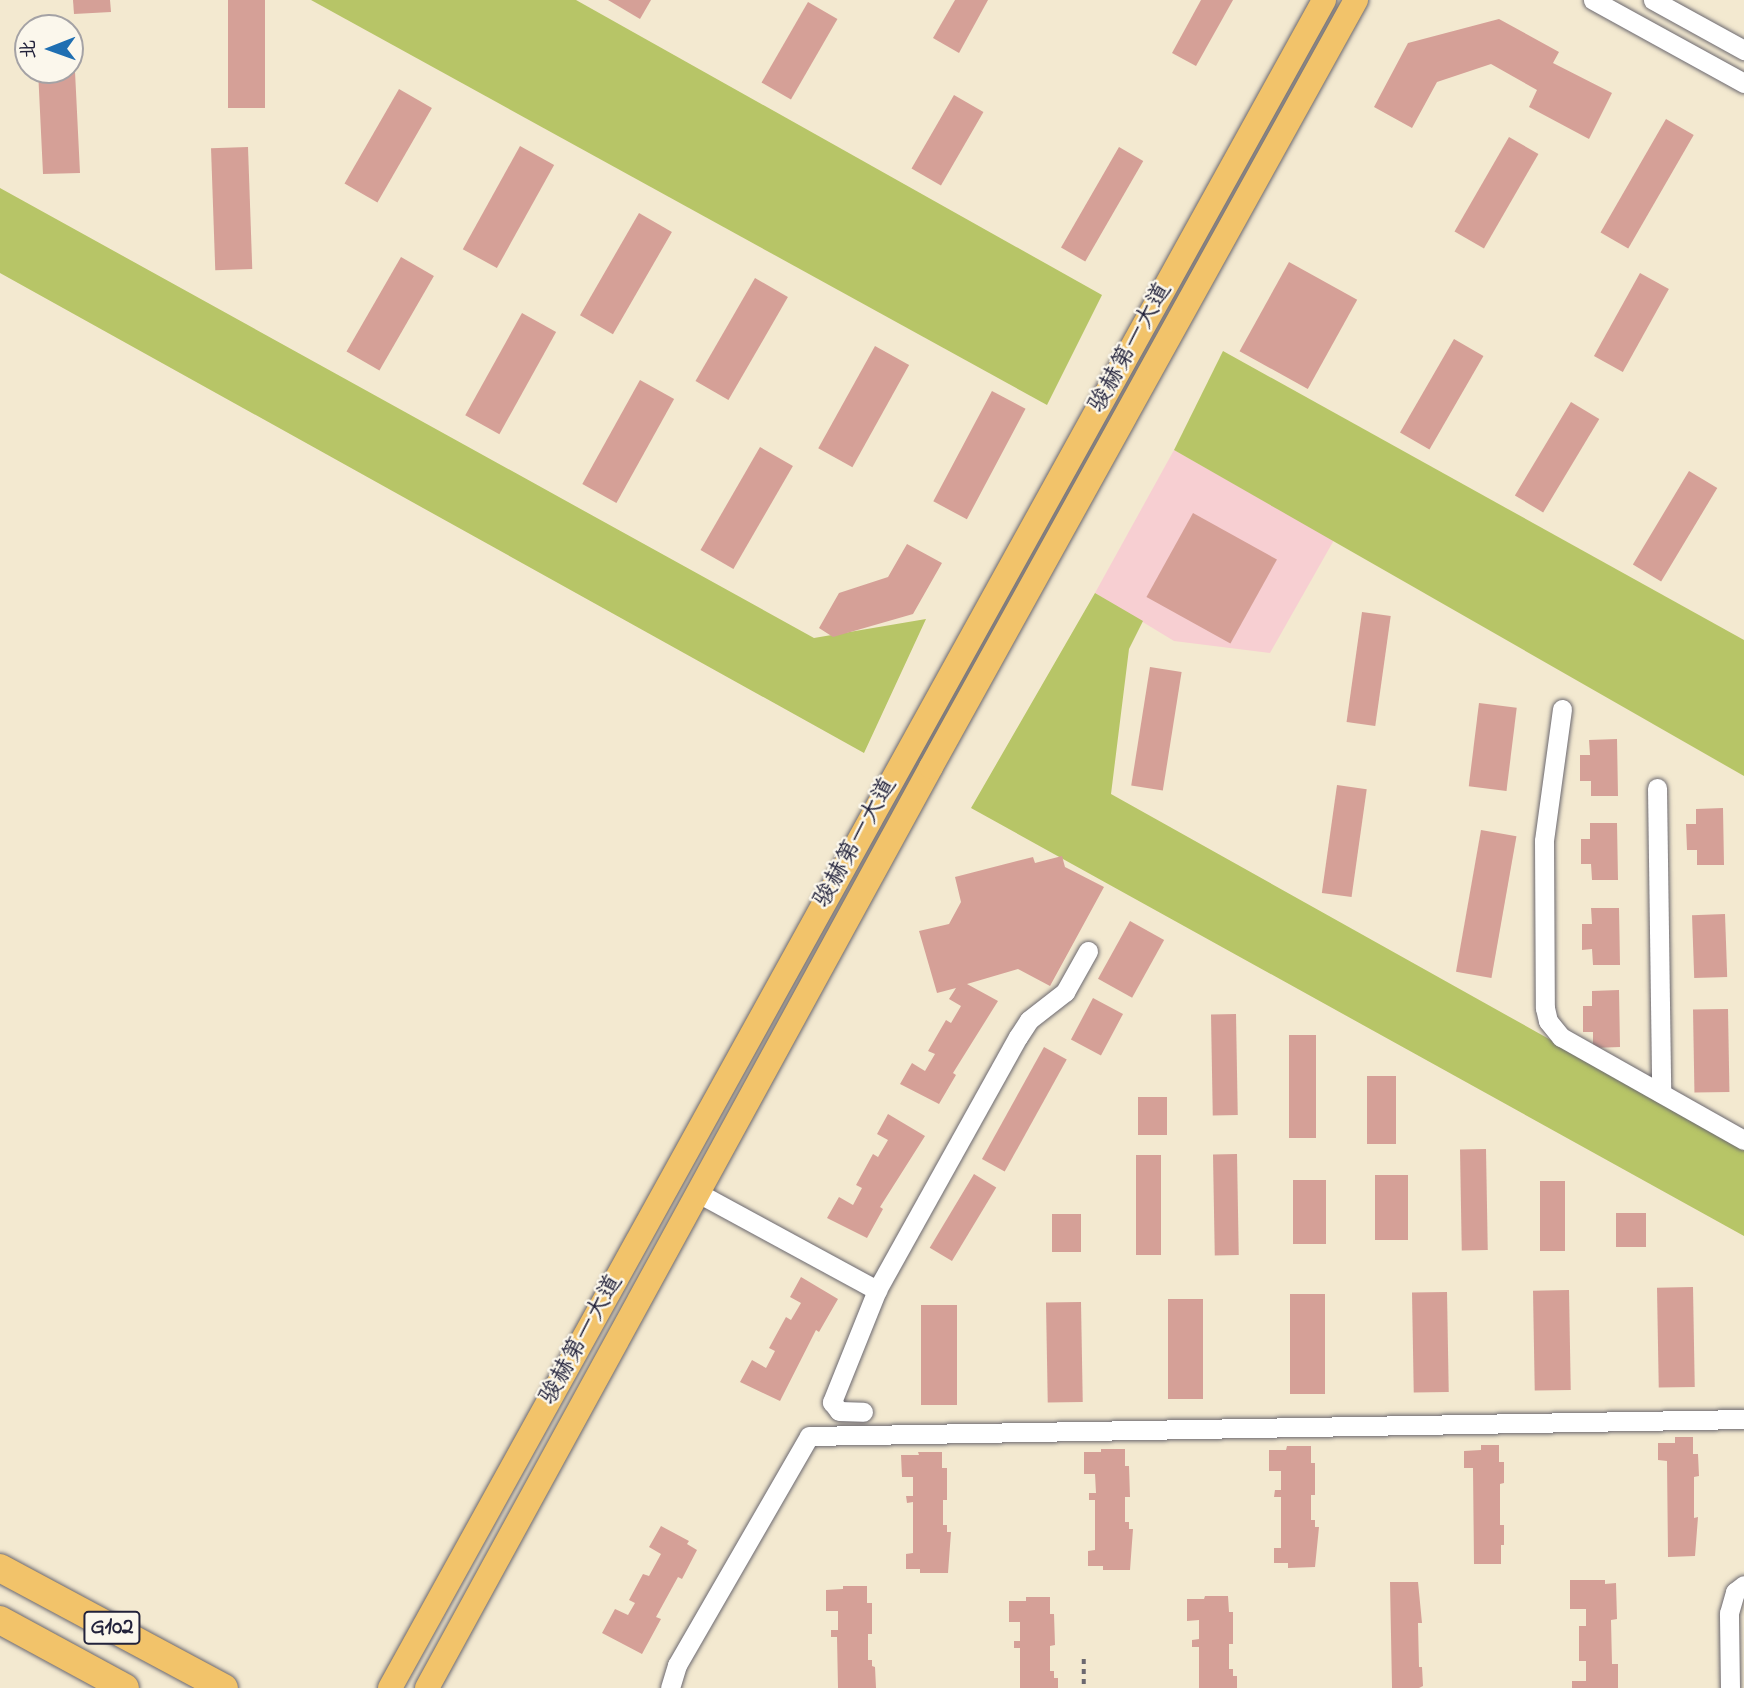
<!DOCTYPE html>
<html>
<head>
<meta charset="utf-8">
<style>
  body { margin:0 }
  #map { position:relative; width:1744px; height:1688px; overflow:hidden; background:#f3e9d0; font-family:"Indie Flower","LXGW WenKai TC",sans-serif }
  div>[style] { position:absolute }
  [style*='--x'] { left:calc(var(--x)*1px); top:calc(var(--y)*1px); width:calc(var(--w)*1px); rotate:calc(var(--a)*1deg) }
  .built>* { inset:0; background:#f7cfd2 }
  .green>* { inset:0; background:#b7c567 }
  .building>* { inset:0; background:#d5a097; transform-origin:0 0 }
  .path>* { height:3.5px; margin-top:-1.75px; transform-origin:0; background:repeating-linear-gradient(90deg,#6b686f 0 5px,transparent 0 10px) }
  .roads { filter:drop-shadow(0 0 2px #6b686f) drop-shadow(0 0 2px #6b686f) }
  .minor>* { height:19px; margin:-9.5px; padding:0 9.5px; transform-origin:9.5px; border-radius:9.5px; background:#fff }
  .major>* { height:24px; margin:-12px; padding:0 12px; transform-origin:12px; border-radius:12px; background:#f2c36a }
  .highway>* { height:28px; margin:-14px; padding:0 14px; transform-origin:14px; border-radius:14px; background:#f2c36a }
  span { translate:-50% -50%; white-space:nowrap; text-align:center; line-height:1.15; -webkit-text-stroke:5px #fbf7ec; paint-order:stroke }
  .shield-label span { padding:2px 5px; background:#fbf7ec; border:2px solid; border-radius:5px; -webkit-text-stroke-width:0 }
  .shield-label { font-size:23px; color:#22223b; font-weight:700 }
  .street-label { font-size:24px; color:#22223b }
  .north { position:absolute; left:14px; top:14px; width:70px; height:70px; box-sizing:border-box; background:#fbf7ec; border:2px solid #a4a2a5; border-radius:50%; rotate:269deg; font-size:19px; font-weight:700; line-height:28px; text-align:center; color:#22223b }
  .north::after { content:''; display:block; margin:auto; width:24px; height:32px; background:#1f6fb2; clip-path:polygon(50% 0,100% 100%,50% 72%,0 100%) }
</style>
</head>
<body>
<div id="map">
  <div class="built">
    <div style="clip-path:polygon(1174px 450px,1334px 540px,1270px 653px,1174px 641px,1095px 593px)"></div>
  </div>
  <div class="green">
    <div style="clip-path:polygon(311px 0,576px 0,1102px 295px,1047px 405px)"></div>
    <div style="clip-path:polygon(0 188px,814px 638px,926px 619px,864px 753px,0 273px)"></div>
    <div style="clip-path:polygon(1223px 351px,1744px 640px,1744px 776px,1174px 450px)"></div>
    <div style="clip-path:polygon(1095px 593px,1143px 621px,1129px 649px,1111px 794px,1744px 1148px,1744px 1236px,971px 808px)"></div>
  </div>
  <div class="building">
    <div style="clip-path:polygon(73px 0,110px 0,111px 12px,74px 14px)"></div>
    <div style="left:228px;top:0;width:37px;height:108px"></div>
    <div style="clip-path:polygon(608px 0,651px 0,640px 19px)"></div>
    <div style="clip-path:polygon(955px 0,988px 0,959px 53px,933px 38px)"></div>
    <div style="clip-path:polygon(1201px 0,1233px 0,1196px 66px,1172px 53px)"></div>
    <div style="left:808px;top:2px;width:34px;height:93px;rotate:30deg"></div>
    <div style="clip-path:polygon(1499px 19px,1559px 52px,1553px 63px,1612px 93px,1589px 139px,1529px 107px,1537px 90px,1491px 64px,1437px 82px,1412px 128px,1374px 107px,1408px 43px)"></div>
    <div style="clip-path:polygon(70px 51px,74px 51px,80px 173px,43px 174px,38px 70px,70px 70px)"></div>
    <div style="left:399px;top:89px;width:38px;height:109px;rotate:30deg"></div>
    <div style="left:954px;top:95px;width:34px;height:85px;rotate:30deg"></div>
    <div style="left:1666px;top:119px;width:32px;height:131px;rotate:30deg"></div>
    <div style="left:1509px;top:137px;width:34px;height:109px;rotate:30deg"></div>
    <div style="left:520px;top:146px;width:39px;height:118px;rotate:29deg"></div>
    <div style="left:248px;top:147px;width:122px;height:37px;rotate:88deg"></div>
    <div style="left:1119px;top:147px;width:28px;height:116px;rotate:30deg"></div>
    <div style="left:639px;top:213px;width:38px;height:118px;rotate:30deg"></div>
    <div style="left:401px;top:257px;width:38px;height:109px;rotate:30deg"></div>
    <div style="left:1289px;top:262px;width:78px;height:102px;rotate:29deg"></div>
    <div style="left:1640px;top:273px;width:33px;height:95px;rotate:29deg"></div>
    <div style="left:755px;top:278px;width:38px;height:119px;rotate:30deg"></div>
    <div style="left:522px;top:313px;width:39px;height:117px;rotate:29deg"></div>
    <div style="left:1454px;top:339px;width:34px;height:108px;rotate:30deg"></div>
    <div style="left:875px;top:346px;width:39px;height:117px;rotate:29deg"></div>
    <div style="left:640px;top:380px;width:39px;height:119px;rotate:29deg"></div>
    <div style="left:992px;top:391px;width:38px;height:125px;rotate:28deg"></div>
    <div style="left:1571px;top:402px;width:33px;height:109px;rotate:31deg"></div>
    <div style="left:760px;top:447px;width:38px;height:119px;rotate:30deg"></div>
    <div style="left:1689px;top:471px;width:33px;height:109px;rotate:31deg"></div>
    <div style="left:1193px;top:513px;width:96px;height:96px;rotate:29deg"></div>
    <div style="clip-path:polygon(907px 544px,942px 563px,913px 614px,833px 637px,819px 628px,839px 593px,888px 577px)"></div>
    <div style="left:1362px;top:612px;width:29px;height:111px;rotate:8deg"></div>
    <div style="left:1150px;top:667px;width:32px;height:120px;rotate:9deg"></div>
    <div style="left:1479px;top:703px;width:38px;height:84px;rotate:7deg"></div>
    <div style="clip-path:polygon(1617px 739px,1618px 796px,1591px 796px,1591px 781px,1580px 781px,1580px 755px,1590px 755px,1589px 740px)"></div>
    <div style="left:1337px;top:785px;width:30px;height:109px;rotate:8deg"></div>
    <div style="clip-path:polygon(1723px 808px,1724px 865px,1697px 865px,1697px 850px,1687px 850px,1686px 824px,1696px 824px,1696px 809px)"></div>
    <div style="clip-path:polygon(1590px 823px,1617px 823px,1618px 880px,1592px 880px,1591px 864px,1581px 864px,1581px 839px,1590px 839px)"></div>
    <div style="left:1481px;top:830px;width:36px;height:144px;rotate:10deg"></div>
    <div style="clip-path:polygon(1062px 856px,1065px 867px,1104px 887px,1050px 986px,1018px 969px,967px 984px,998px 1001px,953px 1073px,956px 1075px,939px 1104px,900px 1084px,912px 1063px,925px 1071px,935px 1054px,928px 1051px,946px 1020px,951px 1023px,961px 1006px,949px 999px,956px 988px,937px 993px,919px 931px,949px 924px,961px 902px,955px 877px,1033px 857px,1035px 863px)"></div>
    <div style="clip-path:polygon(1591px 908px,1619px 908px,1620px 965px,1593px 965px,1592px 949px,1582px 950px,1582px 924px,1592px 924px)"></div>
    <div style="left:1725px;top:914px;width:63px;height:33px;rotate:88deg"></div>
    <div style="left:1130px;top:921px;width:39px;height:66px;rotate:29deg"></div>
    <div style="clip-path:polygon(1619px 990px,1620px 1047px,1593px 1048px,1593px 1032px,1583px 1032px,1583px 1006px,1592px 1006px,1592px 991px)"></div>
    <div style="left:1093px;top:998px;width:34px;height:47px;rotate:28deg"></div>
    <div style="left:1728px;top:1009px;width:83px;height:35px;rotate:89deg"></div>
    <div style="left:1236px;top:1014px;width:101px;height:25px;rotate:89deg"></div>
    <div style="left:1289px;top:1035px;width:27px;height:103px"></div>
    <div style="left:1044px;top:1047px;width:26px;height:128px;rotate:29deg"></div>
    <div style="left:1367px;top:1076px;width:29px;height:68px"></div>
    <div style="left:1138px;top:1097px;width:29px;height:38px"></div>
    <div style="clip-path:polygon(888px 1114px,925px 1136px,880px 1207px,883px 1209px,867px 1238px,827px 1218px,839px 1197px,853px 1205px,862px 1188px,856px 1185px,873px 1154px,878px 1157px,888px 1140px,877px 1134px)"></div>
    <div style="left:1486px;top:1149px;width:101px;height:26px;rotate:89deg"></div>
    <div style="left:1237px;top:1154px;width:101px;height:24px;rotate:89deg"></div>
    <div style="left:1136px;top:1155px;width:25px;height:100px"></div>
    <div style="left:974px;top:1174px;width:26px;height:86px;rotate:31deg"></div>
    <div style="left:1375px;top:1175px;width:33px;height:65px"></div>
    <div style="left:1293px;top:1180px;width:33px;height:64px"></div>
    <div style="left:1540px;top:1181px;width:25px;height:70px"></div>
    <div style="left:1646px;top:1213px;width:34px;height:30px;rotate:90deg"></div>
    <div style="left:1081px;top:1214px;width:38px;height:29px;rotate:90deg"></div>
    <div style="clip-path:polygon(801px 1277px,838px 1299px,819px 1332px,816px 1330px,780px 1401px,740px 1382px,752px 1360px,766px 1368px,775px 1351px,769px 1348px,786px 1317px,791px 1320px,801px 1303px,790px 1297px)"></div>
    <div style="left:1693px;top:1287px;width:100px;height:36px;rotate:89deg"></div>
    <div style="left:1569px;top:1290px;width:100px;height:36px;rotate:89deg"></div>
    <div style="left:1447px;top:1292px;width:100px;height:35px;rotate:89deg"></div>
    <div style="left:1290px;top:1294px;width:35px;height:100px"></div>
    <div style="left:1168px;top:1299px;width:35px;height:100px"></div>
    <div style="left:1081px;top:1302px;width:100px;height:35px;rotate:89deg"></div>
    <div style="left:921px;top:1305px;width:36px;height:100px"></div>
    <div style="clip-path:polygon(1675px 1437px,1693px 1437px,1693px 1454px,1698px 1454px,1699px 1476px,1694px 1477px,1694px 1518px,1698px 1517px,1695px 1556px,1668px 1557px,1667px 1461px,1658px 1460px,1658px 1443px,1675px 1443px)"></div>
    <div style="clip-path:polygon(1481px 1445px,1499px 1445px,1499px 1462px,1504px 1462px,1504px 1483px,1500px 1484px,1500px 1525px,1504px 1525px,1504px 1545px,1501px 1545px,1501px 1564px,1474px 1564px,1473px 1468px,1464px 1468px,1464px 1451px,1481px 1450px)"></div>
    <div style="clip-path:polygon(1287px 1446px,1311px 1446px,1311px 1463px,1315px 1463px,1315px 1495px,1311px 1495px,1311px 1520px,1315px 1520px,1315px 1527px,1319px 1527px,1315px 1567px,1288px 1568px,1288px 1563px,1274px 1563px,1274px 1548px,1281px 1548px,1281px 1497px,1274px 1497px,1275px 1490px,1281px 1490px,1281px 1471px,1269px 1471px,1269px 1450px,1286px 1450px)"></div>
    <div style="clip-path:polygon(1101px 1449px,1125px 1449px,1125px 1466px,1129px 1466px,1130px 1497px,1125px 1497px,1125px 1522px,1129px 1522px,1129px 1529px,1133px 1529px,1130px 1570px,1103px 1570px,1103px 1566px,1088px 1566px,1088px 1551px,1095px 1550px,1095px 1500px,1089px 1500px,1089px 1493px,1096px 1493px,1095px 1474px,1084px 1474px,1084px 1452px,1101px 1452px)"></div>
    <div style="clip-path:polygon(918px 1452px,942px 1452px,942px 1468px,947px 1468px,947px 1500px,943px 1500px,943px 1525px,947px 1525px,947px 1532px,951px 1532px,948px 1573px,920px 1573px,920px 1569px,906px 1569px,906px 1554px,913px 1553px,913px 1502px,907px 1503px,906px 1496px,913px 1496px,913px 1477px,902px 1477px,901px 1455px,919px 1455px)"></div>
    <div style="clip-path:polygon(661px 1526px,689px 1541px,687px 1544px,697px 1550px,682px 1579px,678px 1577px,656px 1617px,661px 1619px,642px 1654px,602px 1633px,615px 1609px,628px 1615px,635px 1603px,629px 1600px,643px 1574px,649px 1576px,661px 1554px,649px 1547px)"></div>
    <div style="clip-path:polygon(1570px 1580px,1605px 1580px,1605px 1584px,1616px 1583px,1617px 1619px,1611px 1620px,1612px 1664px,1618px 1664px,1618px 1688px,1572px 1688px,1572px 1681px,1586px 1681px,1586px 1661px,1579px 1661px,1579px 1626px,1586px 1626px,1586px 1609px,1570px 1609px)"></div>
    <div style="clip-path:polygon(1390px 1582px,1418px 1582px,1422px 1623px,1418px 1623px,1419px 1667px,1422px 1667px,1423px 1686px,1419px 1688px,1392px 1688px)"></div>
    <div style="clip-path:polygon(843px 1586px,867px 1586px,867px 1603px,872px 1603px,872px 1634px,868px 1634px,868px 1660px,872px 1660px,872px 1666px,875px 1667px,876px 1688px,838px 1688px,837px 1637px,831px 1637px,831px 1630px,838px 1630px,838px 1611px,826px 1611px,826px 1590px,843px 1589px)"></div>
    <div style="clip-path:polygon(1205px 1596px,1228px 1596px,1229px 1612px,1233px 1612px,1233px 1644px,1229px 1644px,1229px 1669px,1233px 1669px,1233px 1676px,1237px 1676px,1237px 1688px,1199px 1688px,1199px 1647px,1192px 1647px,1192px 1640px,1199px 1639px,1199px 1620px,1187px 1621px,1187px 1599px,1204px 1599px)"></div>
    <div style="clip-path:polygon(1026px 1597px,1050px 1597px,1050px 1614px,1054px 1614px,1055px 1645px,1050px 1646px,1050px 1671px,1054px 1671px,1054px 1678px,1058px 1678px,1058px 1688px,1020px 1688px,1020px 1648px,1014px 1648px,1014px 1641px,1020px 1641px,1020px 1622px,1009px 1622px,1009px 1601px,1026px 1601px)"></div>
  </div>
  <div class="path">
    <div style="--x:1084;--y:1659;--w:29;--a:90"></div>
  </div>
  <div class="roads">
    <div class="minor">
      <div style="--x:1593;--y:0;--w:172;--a:28.8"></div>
      <div style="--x:1653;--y:0;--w:104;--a:28.8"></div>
      <div style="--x:1562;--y:709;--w:133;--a:97.8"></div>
      <div style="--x:1544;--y:841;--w:167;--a:89.7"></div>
      <div style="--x:1545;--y:1008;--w:13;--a:77"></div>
      <div style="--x:1548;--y:1021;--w:21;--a:51"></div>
      <div style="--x:1561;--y:1037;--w:210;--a:29.4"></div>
      <div style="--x:1657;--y:788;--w:305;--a:89.2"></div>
      <div style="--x:698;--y:1193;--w:204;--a:28.5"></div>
      <div style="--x:877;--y:1290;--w:121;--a:111.9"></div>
      <div style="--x:832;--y:1402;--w:11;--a:52"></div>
      <div style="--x:839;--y:1411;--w:24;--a:2"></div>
      <div style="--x:877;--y:1290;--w:290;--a:-60.9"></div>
      <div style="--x:1018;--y:1037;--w:20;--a:-57"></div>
      <div style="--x:1029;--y:1020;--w:46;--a:-37.9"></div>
      <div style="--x:1065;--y:992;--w:47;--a:-60.7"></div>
      <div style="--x:670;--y:1688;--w:24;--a:-73"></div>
      <div style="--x:677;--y:1665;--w:264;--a:-60"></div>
      <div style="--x:809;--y:1436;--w:935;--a:-1.04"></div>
      <div style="--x:1730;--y:1688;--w:75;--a:-90.8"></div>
      <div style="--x:1729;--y:1613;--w:22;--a:-74"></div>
      <div style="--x:1735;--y:1592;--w:11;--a:-38"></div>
    </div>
    <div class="major">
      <div style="--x:390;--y:1688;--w:1929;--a:-61.04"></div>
      <div style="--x:427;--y:1688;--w:1050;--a:-61.31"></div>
      <div style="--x:931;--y:767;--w:877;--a:-61.01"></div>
    </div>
    <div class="highway">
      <div style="--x:0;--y:1568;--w:254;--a:28.2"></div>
      <div style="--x:0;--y:1620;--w:142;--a:28.5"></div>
    </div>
  </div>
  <div class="shield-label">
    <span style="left:112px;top:1628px">G102</span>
  </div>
  <div class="street-label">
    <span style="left:1131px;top:348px;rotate:-61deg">骏赫第一大道</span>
    <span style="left:856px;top:843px;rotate:-61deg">骏赫第一大道</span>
    <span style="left:582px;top:1340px;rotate:-61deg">骏赫第一大道</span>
  </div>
  <div class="north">北</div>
</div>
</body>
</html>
